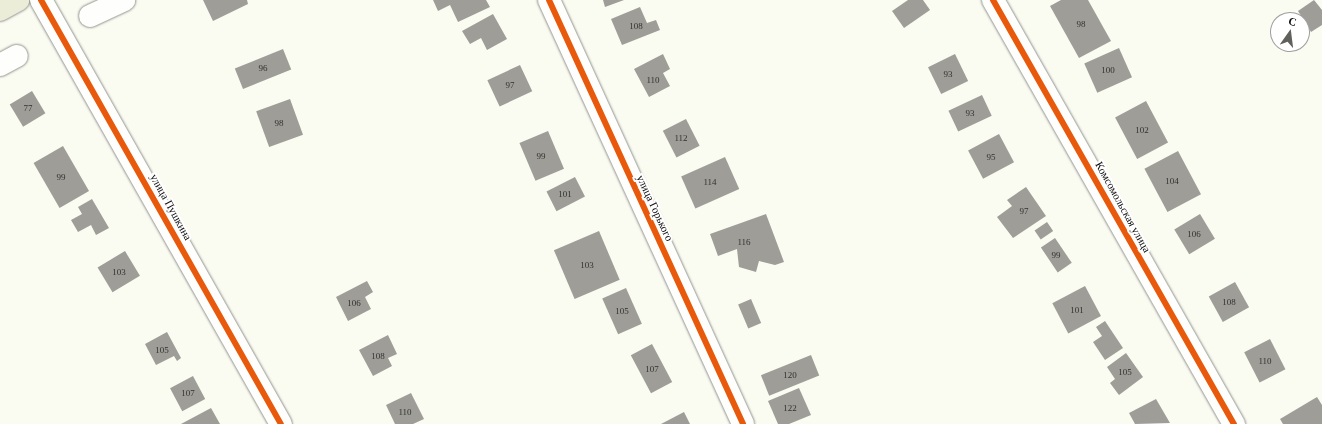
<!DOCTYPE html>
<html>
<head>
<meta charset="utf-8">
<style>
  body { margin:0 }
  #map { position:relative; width:1322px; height:424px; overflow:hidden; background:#fafbf1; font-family:Georgia,serif }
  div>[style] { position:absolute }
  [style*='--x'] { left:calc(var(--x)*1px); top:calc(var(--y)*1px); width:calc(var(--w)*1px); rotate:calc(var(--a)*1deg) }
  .building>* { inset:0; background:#9e9d97; transform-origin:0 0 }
  .roads { filter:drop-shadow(0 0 1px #949490) drop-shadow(0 0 1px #949490) }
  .minor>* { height:22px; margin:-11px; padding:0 11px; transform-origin:11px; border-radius:11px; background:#fefefd }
  .major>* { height:22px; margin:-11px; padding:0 11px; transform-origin:11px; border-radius:11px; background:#ecedd8 }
  .cycleway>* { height:6px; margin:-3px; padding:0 3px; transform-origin:3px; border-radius:3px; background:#e8590c }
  span { translate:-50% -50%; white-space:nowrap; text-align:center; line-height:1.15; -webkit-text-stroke:4px #fff; paint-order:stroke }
  .number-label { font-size:9px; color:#313130 }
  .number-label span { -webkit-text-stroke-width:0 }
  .street-label { font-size:11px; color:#0d0d0d }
  .north { position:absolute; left:1270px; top:12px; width:40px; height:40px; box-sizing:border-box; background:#fff; border:1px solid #9e9e9e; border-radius:50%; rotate:14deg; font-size:11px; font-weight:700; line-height:16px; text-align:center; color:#0d0d0d }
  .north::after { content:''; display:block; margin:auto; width:14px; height:18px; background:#60605d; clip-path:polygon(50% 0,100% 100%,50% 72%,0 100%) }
</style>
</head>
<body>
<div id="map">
  <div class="building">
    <div style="clip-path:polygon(203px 0,247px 0,248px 4px,213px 21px)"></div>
    <div style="clip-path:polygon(433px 0,486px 0,490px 7px,458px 22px,450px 5px,438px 11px)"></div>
    <div style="clip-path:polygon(603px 0,624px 0,605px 7px)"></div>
    <div style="clip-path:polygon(908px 0,923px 0,930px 10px,904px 28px,892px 11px)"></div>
    <div style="clip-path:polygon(1061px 0,1088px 0,1111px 41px,1079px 58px,1050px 6px)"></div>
    <div style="clip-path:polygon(1314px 0,1322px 10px,1322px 25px,1311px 32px,1298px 11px)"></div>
    <div style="clip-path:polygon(640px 7px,647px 23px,656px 20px,660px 30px,622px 45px,611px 19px)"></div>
    <div style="clip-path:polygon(493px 14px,507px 39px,487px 50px,481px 38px,470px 44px,462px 31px)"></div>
    <div style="left:1119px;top:48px;width:32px;height:38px;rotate:66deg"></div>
    <div style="left:283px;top:49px;width:22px;height:52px;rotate:68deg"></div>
    <div style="clip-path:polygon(663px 54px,670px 69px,663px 73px,670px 86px,649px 97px,634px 69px)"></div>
    <div style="left:955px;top:54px;width:30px;height:30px;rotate:64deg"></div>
    <div style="left:520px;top:65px;width:29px;height:36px;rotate:65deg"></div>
    <div style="left:32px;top:91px;width:26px;height:26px;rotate:59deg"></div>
    <div style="left:982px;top:95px;width:23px;height:37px;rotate:65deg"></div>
    <div style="left:290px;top:99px;width:38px;height:36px;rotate:70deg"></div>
    <div style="left:1146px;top:101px;width:47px;height:35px;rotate:62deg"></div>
    <div style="left:686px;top:119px;width:30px;height:26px;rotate:63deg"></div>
    <div style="left:548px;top:131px;width:41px;height:31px;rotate:67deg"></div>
    <div style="left:999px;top:134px;width:32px;height:35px;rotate:62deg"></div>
    <div style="left:63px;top:146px;width:52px;height:34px;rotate:60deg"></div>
    <div style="left:1178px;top:151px;width:49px;height:38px;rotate:62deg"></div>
    <div style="left:725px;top:157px;width:35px;height:48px;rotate:66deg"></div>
    <div style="left:575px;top:177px;width:22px;height:32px;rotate:63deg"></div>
    <div style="clip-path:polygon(1026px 187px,1046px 216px,1013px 238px,997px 217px,1012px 206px,1007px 200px)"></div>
    <div style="clip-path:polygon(92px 199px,109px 228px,96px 235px,91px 225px,78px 232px,71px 220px,82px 214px,78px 207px)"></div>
    <div style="clip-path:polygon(766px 214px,784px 262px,775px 265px,759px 261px,756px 272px,739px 267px,737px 249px,718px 256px,710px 234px)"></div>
    <div style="left:1200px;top:214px;width:29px;height:30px;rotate:59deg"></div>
    <div style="left:1047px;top:222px;width:11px;height:15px;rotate:56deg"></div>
    <div style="left:599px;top:231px;width:53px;height:49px;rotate:67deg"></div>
    <div style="left:1055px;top:238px;width:30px;height:17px;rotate:56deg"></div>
    <div style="left:125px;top:251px;width:29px;height:32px;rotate:59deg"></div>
    <div style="clip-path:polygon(367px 281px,373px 292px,365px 297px,371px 309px,348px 321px,336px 297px)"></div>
    <div style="left:1235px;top:282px;width:29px;height:30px;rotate:61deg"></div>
    <div style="left:1085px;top:286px;width:34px;height:37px;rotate:62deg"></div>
    <div style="left:626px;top:288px;width:39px;height:26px;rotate:66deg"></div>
    <div style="left:751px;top:299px;width:26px;height:14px;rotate:67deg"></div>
    <div style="clip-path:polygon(1105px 321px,1123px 348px,1105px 360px,1093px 342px,1102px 336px,1096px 327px)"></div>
    <div style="clip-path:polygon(167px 332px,181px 358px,177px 361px,174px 356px,156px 365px,145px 344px)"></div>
    <div style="clip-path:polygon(388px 335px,397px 354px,388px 358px,392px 366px,373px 376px,359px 350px)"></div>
    <div style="left:1270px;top:339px;width:34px;height:29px;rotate:63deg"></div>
    <div style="left:652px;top:344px;width:43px;height:24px;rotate:62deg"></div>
    <div style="clip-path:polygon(1126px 353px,1143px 377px,1119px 395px,1110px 383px,1115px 379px,1107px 367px)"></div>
    <div style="left:811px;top:355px;width:22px;height:54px;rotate:68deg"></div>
    <div style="left:193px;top:376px;width:26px;height:26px;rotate:62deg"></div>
    <div style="clip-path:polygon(799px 388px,811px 415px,789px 424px,778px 424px,768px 401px)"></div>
    <div style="clip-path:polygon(411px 393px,424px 419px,413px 424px,395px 424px,386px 405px)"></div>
    <div style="clip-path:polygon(1317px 397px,1322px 405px,1322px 424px,1283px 424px,1280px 419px)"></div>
    <div style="clip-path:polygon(1156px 399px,1170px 423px,1135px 424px,1129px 413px)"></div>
    <div style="clip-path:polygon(211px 408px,220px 424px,181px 424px)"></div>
    <div style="clip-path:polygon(684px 412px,690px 424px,661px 424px)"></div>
  </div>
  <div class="roads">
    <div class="minor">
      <div style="--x:41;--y:0;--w:487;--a:60.5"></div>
      <div style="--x:549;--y:0;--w:466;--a:65.4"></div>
      <div style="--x:993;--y:0;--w:488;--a:60.4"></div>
      <div style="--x:90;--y:16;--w:38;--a:-25"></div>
      <div style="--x:0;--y:65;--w:19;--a:-28"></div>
    </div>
    <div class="major">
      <div style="--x:0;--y:10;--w:21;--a:-29"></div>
    </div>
  </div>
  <div class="cycleway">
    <div style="--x:41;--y:0;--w:487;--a:60.5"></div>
    <div style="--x:549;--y:0;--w:466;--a:65.4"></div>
    <div style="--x:993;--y:0;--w:488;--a:60.4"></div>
  </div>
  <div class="number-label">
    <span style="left:1081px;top:24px">98</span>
    <span style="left:636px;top:26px">108</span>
    <span style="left:263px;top:68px">96</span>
    <span style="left:1108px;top:70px">100</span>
    <span style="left:948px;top:74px">93</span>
    <span style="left:653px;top:80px">110</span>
    <span style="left:510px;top:85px">97</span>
    <span style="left:28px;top:108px">77</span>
    <span style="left:970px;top:113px">93</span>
    <span style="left:279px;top:123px">98</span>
    <span style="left:1142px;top:130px">102</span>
    <span style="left:681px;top:138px">112</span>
    <span style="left:541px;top:156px">99</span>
    <span style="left:991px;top:157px">95</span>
    <span style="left:61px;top:177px">99</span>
    <span style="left:1172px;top:181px">104</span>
    <span style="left:710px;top:182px">114</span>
    <span style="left:565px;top:194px">101</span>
    <span style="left:1024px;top:211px">97</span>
    <span style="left:1194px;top:234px">106</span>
    <span style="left:744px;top:242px">116</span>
    <span style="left:1056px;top:255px">99</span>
    <span style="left:587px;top:265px">103</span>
    <span style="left:119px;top:272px">103</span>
    <span style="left:1229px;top:302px">108</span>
    <span style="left:354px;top:303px">106</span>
    <span style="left:1077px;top:310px">101</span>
    <span style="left:622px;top:311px">105</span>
    <span style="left:162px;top:350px">105</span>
    <span style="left:378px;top:356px">108</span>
    <span style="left:1265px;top:361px">110</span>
    <span style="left:652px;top:369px">107</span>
    <span style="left:1125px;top:372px">105</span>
    <span style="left:790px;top:375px">120</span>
    <span style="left:188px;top:393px">107</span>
    <span style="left:790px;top:408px">122</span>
    <span style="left:405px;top:412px">110</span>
  </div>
  <div class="street-label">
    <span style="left:171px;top:207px;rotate:61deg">улица Пушкина</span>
    <span style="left:1123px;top:207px;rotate:61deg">Комсомольская улица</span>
    <span style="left:655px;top:208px;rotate:65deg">улица Горького</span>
  </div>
  <div class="north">С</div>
</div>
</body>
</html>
